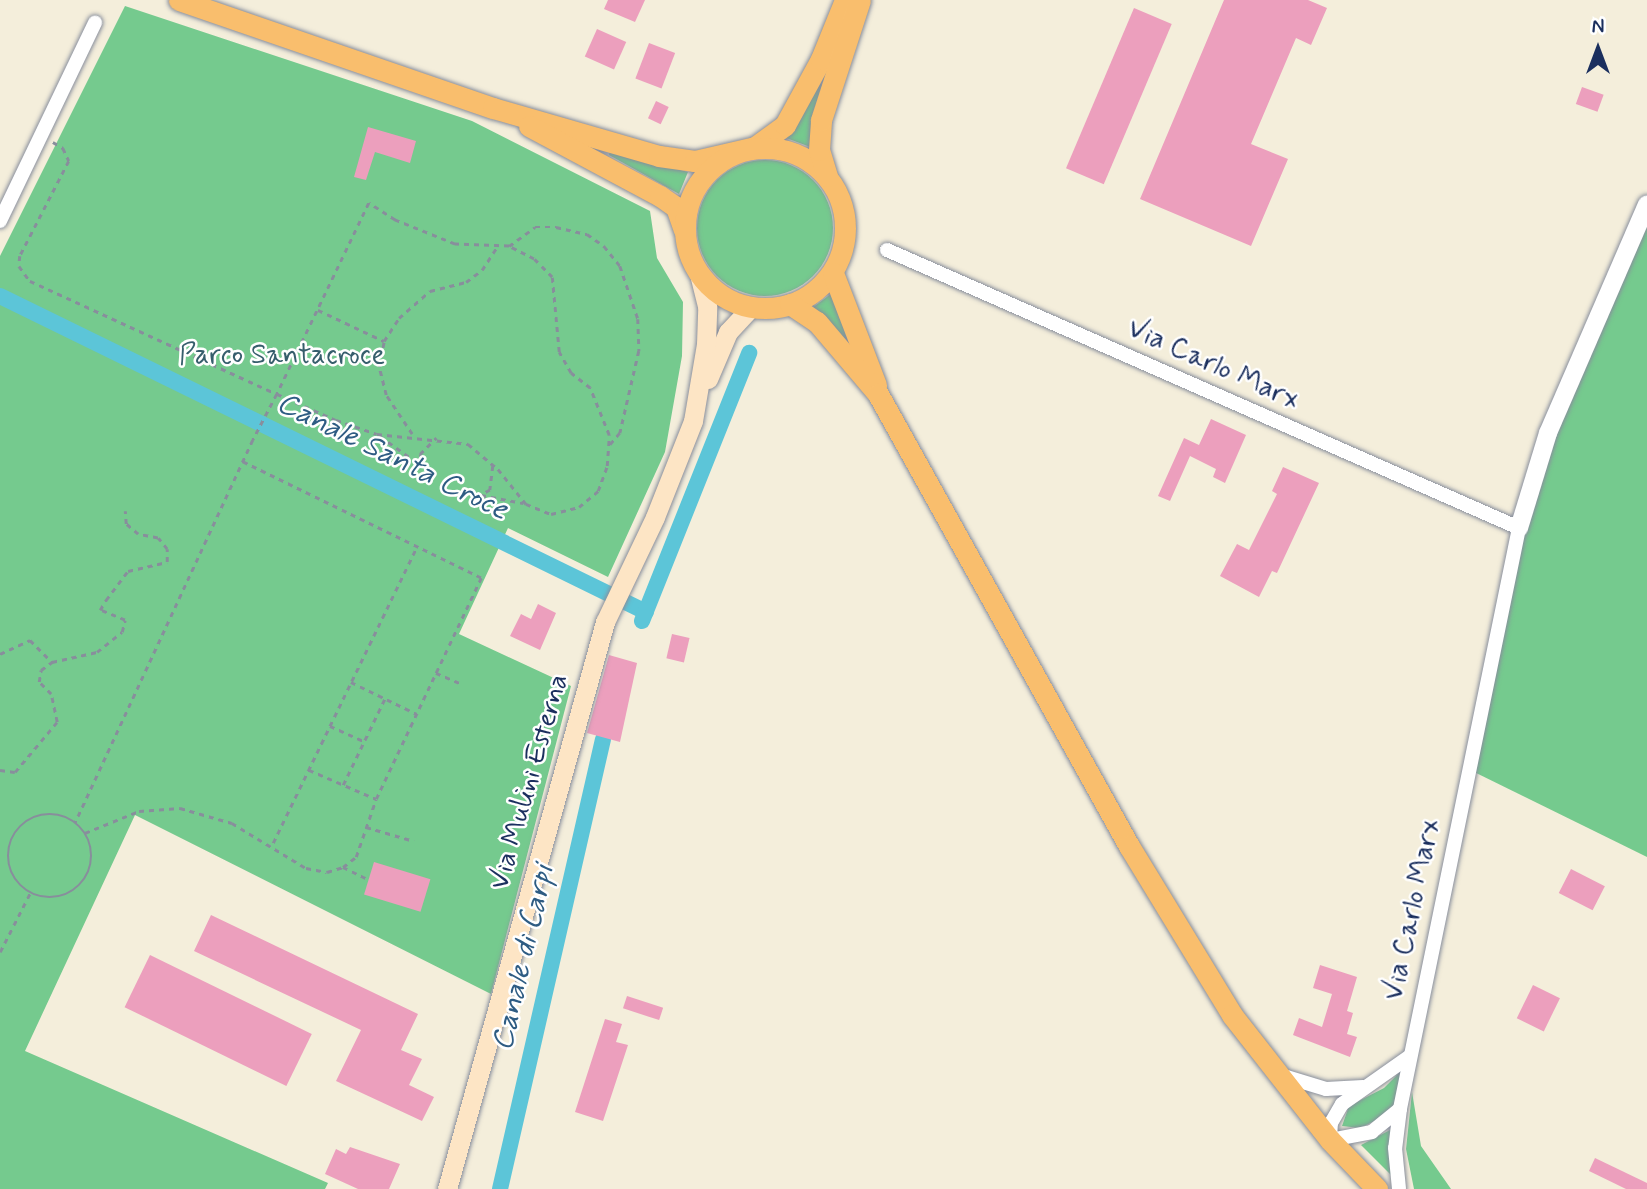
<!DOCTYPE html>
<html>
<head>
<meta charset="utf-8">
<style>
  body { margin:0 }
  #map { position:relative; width:1647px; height:1189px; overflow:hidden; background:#f4eedb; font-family:Mynerve,sans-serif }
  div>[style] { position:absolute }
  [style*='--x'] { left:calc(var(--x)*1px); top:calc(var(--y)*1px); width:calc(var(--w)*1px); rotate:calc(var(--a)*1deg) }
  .green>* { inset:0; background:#75ca8e }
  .round { border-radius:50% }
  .canal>* { height:16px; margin:-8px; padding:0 8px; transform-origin:8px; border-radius:8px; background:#5cc5d8 }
  .building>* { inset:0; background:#ec9fbd; transform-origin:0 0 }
  .path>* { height:2.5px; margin-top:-1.25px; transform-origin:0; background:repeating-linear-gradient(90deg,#888e9c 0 5px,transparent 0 10px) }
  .path>.ring { margin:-1.25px; padding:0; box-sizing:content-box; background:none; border:2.5px solid #888e9c; border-radius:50% }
  .roads { filter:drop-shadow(0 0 2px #888e9c) drop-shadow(0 0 2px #888e9c) }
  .minor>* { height:14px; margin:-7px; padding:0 7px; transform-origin:7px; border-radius:7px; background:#fff }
  .tertiary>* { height:18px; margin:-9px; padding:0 9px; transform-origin:9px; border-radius:9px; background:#fff }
  .secondary>* { height:19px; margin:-9.5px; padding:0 9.5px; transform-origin:9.5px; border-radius:9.5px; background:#fde5c5 }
  .primary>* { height:21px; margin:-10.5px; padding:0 10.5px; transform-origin:10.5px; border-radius:10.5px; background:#f9be6d }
  .primary>.ring { margin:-10.5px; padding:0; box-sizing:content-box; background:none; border:21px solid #f9be6d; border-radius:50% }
  span { translate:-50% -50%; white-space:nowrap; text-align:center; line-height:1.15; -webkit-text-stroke:5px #fff; paint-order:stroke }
  .park-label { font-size:28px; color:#365e6c }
  .street-label { font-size:28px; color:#1b2f5e }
  .water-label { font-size:30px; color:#2e5c83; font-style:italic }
  .north { position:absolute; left:1563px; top:14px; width:70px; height:70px; -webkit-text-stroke:5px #fff; paint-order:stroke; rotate:0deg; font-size:19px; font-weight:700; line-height:28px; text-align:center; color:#1b2f5e }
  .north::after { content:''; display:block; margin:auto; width:24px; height:32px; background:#1b2f5e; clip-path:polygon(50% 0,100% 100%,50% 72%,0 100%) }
</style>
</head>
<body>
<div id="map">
  <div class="green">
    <div style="clip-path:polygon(125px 6px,472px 121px,650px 211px,657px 258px,683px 302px,682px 356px,665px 452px,608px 577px,508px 528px,459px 634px,571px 686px,491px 994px,135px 815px,25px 1051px,328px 1183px,325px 1189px,0 1189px,0 256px)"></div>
    <div style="clip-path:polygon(819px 84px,823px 85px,813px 148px,786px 138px)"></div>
    <div style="clip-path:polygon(610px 150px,688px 172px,679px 194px,609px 155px)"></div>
    <div class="round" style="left:697px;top:160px;width:136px;height:136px"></div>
    <div style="clip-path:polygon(1647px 205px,1647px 857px,1466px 768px,1540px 458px)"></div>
    <div style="clip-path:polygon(832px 293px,845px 327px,849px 344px,812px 308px)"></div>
    <div style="clip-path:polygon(1402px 1070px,1395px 1104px,1387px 1115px,1360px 1128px,1342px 1126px,1349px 1106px,1384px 1088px)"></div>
    <div style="clip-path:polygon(1412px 1092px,1421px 1146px,1451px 1189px,1414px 1189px,1406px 1149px)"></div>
    <div style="clip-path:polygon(1392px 1129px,1391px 1175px,1361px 1145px)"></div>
  </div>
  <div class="canal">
    <div style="--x:0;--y:296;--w:719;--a:26.07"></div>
    <div style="--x:642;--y:621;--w:289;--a:-68.2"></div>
    <div style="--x:500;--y:1189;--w:461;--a:-77.1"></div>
  </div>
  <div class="building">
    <div style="clip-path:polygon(608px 0,645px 0,635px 22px,604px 9px)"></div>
    <div style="clip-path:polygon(1224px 0,1308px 0,1327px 8px,1311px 45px,1296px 38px,1251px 144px,1288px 159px,1251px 246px,1140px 199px)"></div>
    <div style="left:1134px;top:8px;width:41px;height:174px;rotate:23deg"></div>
    <div style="left:597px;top:29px;width:32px;height:30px;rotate:24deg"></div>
    <div style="left:649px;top:43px;width:28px;height:38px;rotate:21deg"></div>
    <div style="left:1582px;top:87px;width:23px;height:18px;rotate:20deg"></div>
    <div style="left:656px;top:101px;width:14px;height:19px;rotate:25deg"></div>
    <div style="clip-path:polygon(368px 127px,416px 141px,410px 163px,375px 152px,366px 180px,354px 177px)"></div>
    <div style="clip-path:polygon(1211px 419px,1246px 435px,1225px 483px,1213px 477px,1216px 469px,1190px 456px,1170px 501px,1158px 496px,1184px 438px,1199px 445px)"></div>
    <div style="clip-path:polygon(1283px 467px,1319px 483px,1277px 573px,1272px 571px,1259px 597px,1220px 576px,1237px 544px,1249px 550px,1277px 494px,1272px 491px)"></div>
    <div style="clip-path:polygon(538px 604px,556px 613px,540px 650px,510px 636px,521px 614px,531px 619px)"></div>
    <div style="left:672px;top:634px;width:18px;height:25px;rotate:13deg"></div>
    <div style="clip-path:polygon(609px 655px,637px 663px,620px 742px,587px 733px)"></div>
    <div style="left:374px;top:862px;width:59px;height:34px;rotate:17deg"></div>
    <div style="left:1571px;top:869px;width:38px;height:27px;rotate:27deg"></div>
    <div style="clip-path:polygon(211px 915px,418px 1014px,401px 1050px,422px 1059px,409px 1085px,434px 1097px,422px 1121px,336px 1081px,361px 1030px,194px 951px)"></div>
    <div style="left:150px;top:955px;width:180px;height:58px;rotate:26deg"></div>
    <div style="clip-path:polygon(1320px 965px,1357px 977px,1347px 1011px,1353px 1013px,1347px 1034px,1357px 1037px,1350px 1057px,1293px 1035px,1299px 1018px,1322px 1027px,1332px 994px,1313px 988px)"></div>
    <div style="left:1533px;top:985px;width:30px;height:37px;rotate:26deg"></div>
    <div style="left:627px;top:996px;width:38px;height:13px;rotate:18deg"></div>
    <div style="clip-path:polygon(605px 1019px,622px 1024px,616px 1042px,628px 1045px,603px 1121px,575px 1112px)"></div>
    <div style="clip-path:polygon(350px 1147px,400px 1164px,389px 1189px,358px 1189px,325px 1174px,336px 1149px,346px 1154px)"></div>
    <div style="clip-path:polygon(1595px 1158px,1647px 1183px,1647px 1189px,1626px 1189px,1589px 1171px)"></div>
  </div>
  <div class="path">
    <div style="--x:53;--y:142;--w:12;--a:31"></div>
    <div style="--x:63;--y:148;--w:14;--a:65"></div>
    <div style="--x:69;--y:161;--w:107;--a:117.3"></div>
    <div style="--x:20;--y:256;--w:10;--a:96"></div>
    <div style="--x:19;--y:266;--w:19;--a:54"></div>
    <div style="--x:30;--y:281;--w:272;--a:24.6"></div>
    <div style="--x:277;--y:394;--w:64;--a:23.8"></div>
    <div style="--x:336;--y:420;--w:43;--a:18.9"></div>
    <div style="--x:377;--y:434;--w:92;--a:6.3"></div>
    <div style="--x:468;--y:444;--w:39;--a:40"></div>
    <div style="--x:498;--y:469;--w:45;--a:51.3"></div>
    <div style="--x:526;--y:504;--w:27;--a:22"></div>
    <div style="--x:551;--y:514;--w:29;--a:-14"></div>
    <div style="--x:579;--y:507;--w:25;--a:-40"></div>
    <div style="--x:598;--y:491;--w:27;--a:-70"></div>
    <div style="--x:607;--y:466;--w:31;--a:-86"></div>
    <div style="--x:609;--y:435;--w:51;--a:-112"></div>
    <div style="--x:590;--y:388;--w:24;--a:-142"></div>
    <div style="--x:571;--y:373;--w:24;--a:-120"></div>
    <div style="--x:559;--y:352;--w:75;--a:-95.3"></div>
    <div style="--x:552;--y:277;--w:25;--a:-135"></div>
    <div style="--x:534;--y:259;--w:28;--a:-153"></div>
    <div style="--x:509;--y:246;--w:54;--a:-177.9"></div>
    <div style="--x:455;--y:244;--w:65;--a:-158.2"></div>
    <div style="--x:395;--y:220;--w:31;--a:-147"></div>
    <div style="--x:369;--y:203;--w:212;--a:115.7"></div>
    <div style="--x:277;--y:394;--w:52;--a:117.6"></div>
    <div style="--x:253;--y:440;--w:422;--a:114.9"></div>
    <div style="--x:509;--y:246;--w:32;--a:-36"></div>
    <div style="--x:535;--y:227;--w:21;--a:0"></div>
    <div style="--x:556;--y:227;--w:32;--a:13"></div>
    <div style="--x:587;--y:234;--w:21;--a:35"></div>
    <div style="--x:604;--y:246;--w:26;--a:51"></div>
    <div style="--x:620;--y:266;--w:56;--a:71.2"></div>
    <div style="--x:638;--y:319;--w:32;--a:88"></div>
    <div style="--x:639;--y:351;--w:84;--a:103"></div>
    <div style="--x:620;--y:433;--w:17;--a:130"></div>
    <div style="--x:318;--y:310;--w:73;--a:25.2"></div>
    <div style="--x:412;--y:434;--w:47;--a:-123.7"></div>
    <div style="--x:386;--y:395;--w:29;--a:-104"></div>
    <div style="--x:379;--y:367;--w:26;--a:-79"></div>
    <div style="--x:384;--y:341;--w:27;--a:-57"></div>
    <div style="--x:399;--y:318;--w:41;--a:-41.1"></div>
    <div style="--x:430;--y:291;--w:37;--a:-14"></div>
    <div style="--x:466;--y:282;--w:20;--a:-37"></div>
    <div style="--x:482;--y:270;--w:27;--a:-57"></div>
    <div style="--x:380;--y:436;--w:52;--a:35.5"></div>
    <div style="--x:422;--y:466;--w:12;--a:-99"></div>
    <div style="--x:420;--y:454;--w:23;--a:-45"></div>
    <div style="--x:493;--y:466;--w:24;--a:97"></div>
    <div style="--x:490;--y:490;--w:10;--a:151"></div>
    <div style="--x:481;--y:495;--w:43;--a:10.8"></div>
    <div style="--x:0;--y:654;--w:33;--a:-25"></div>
    <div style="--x:30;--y:640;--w:31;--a:45"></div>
    <div style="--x:436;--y:673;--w:26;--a:23"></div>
    <div style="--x:351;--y:682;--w:73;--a:25.9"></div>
    <div style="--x:330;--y:726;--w:37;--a:24"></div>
    <div style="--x:0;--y:770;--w:15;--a:8"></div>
    <div style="--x:15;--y:772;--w:65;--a:-50"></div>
    <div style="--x:57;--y:722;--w:29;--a:-102"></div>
    <div style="--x:51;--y:694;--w:17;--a:-135"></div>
    <div style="--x:39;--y:682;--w:12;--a:-81"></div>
    <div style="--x:41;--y:670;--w:14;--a:-36"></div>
    <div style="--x:52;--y:662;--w:46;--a:-12.5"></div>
    <div style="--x:97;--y:652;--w:32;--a:-39"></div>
    <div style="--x:122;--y:632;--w:12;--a:-76"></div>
    <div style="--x:125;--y:620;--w:27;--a:-158"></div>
    <div style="--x:100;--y:610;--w:12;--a:-59"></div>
    <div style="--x:106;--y:600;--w:36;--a:-53"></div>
    <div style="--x:128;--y:571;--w:40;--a:-13"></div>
    <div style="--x:167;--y:562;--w:13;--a:-90"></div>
    <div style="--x:167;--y:549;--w:14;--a:-129"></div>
    <div style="--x:158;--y:538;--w:20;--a:-169"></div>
    <div style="--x:138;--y:534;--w:16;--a:-140"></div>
    <div style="--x:126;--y:524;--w:13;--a:-94"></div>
    <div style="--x:309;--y:770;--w:73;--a:23.4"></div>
    <div style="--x:343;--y:785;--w:97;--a:-64.2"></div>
    <div class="ring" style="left:8px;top:814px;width:81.5px;height:81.5px"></div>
    <div style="--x:366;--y:827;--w:50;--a:16.3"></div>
    <div style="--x:85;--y:833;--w:58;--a:-22.2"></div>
    <div style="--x:139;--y:811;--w:41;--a:-4.2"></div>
    <div style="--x:180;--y:808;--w:54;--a:16.1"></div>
    <div style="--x:232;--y:823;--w:87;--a:31.3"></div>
    <div style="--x:306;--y:868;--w:21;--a:11"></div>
    <div style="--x:327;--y:872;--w:17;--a:-17"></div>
    <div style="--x:343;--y:867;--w:16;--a:-38"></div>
    <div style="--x:356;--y:857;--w:61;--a:-71"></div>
    <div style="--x:376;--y:799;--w:245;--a:-64.6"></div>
    <div style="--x:481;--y:578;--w:265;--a:-154"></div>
    <div style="--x:273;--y:843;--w:329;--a:-64.1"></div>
    <div style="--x:343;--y:867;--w:28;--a:26"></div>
    <div style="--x:0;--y:952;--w:66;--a:-63"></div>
  </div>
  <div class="roads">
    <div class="minor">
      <div style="--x:0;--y:221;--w:220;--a:-64.4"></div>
      <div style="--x:887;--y:250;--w:690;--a:23.74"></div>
      <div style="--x:1519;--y:528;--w:593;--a:101.58"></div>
      <div style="--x:1400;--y:1109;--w:39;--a:97"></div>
      <div style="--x:1395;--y:1148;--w:41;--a:84.4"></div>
      <div style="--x:1280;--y:1075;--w:48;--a:16.9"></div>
      <div style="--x:1326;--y:1089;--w:37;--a:-3"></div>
      <div style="--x:1400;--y:1109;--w:36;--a:141"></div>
      <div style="--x:1372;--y:1132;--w:43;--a:169.2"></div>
      <div style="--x:1330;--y:1140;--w:17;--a:-87"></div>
      <div style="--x:1331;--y:1123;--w:22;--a:-60"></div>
      <div style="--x:1342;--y:1104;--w:83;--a:-35.2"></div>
    </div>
    <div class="tertiary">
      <div style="--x:1519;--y:528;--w:99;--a:-73"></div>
      <div style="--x:1548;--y:433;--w:249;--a:-66.6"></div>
    </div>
    <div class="secondary">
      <div style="--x:708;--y:379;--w:51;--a:-66.9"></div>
      <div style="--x:728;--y:332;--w:34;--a:-47"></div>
      <div style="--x:447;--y:1189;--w:589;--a:-74.43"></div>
      <div style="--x:605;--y:622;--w:116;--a:-64.5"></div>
      <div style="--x:655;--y:517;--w:103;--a:-68.4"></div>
      <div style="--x:693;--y:421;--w:78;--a:-80.4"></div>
      <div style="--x:706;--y:344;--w:38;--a:-88"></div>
      <div style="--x:707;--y:306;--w:34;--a:-104"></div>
    </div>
    <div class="primary">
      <div style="--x:179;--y:0;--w:332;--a:19"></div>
      <div style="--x:493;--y:108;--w:173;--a:16.1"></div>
      <div style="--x:659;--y:156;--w:36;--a:8"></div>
      <div style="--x:695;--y:161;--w:62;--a:-13.1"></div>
      <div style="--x:755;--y:147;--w:37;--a:-36"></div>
      <div style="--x:785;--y:125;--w:75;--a:-61.4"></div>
      <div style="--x:821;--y:59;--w:64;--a:-67.9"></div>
      <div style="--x:529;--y:126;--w:149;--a:28.1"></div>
      <div style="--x:660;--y:196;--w:19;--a:35"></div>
      <div style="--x:676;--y:207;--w:24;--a:71"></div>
      <div class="ring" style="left:685px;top:148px;width:139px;height:139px"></div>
      <div style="--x:827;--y:176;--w:27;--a:-107"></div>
      <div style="--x:819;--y:150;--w:30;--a:-86"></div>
      <div style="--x:821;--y:120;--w:126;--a:-72"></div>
      <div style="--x:833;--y:273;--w:120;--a:69"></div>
      <div style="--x:790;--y:304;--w:32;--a:34"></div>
      <div style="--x:817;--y:322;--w:94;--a:49.7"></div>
      <div style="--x:878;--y:394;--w:517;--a:60.96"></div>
      <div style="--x:1129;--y:846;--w:198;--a:58.6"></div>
      <div style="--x:1232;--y:1015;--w:159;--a:51.9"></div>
      <div style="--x:1330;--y:1140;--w:68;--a:46.2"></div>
    </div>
  </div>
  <div class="park-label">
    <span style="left:282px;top:356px">Parco Santacroce</span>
  </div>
  <div class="street-label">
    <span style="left:1213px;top:365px;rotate:24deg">Via Carlo Marx</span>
    <span style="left:530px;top:782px;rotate:-74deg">Via Mulini Esterna</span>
    <span style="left:1413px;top:910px;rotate:-78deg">Via Carlo Marx</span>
  </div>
  <div class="water-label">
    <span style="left:392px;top:457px;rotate:26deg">Canale Santa Croce</span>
    <span style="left:524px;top:958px;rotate:-77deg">Canale di Carpi</span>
  </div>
  <div class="north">N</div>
</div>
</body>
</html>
